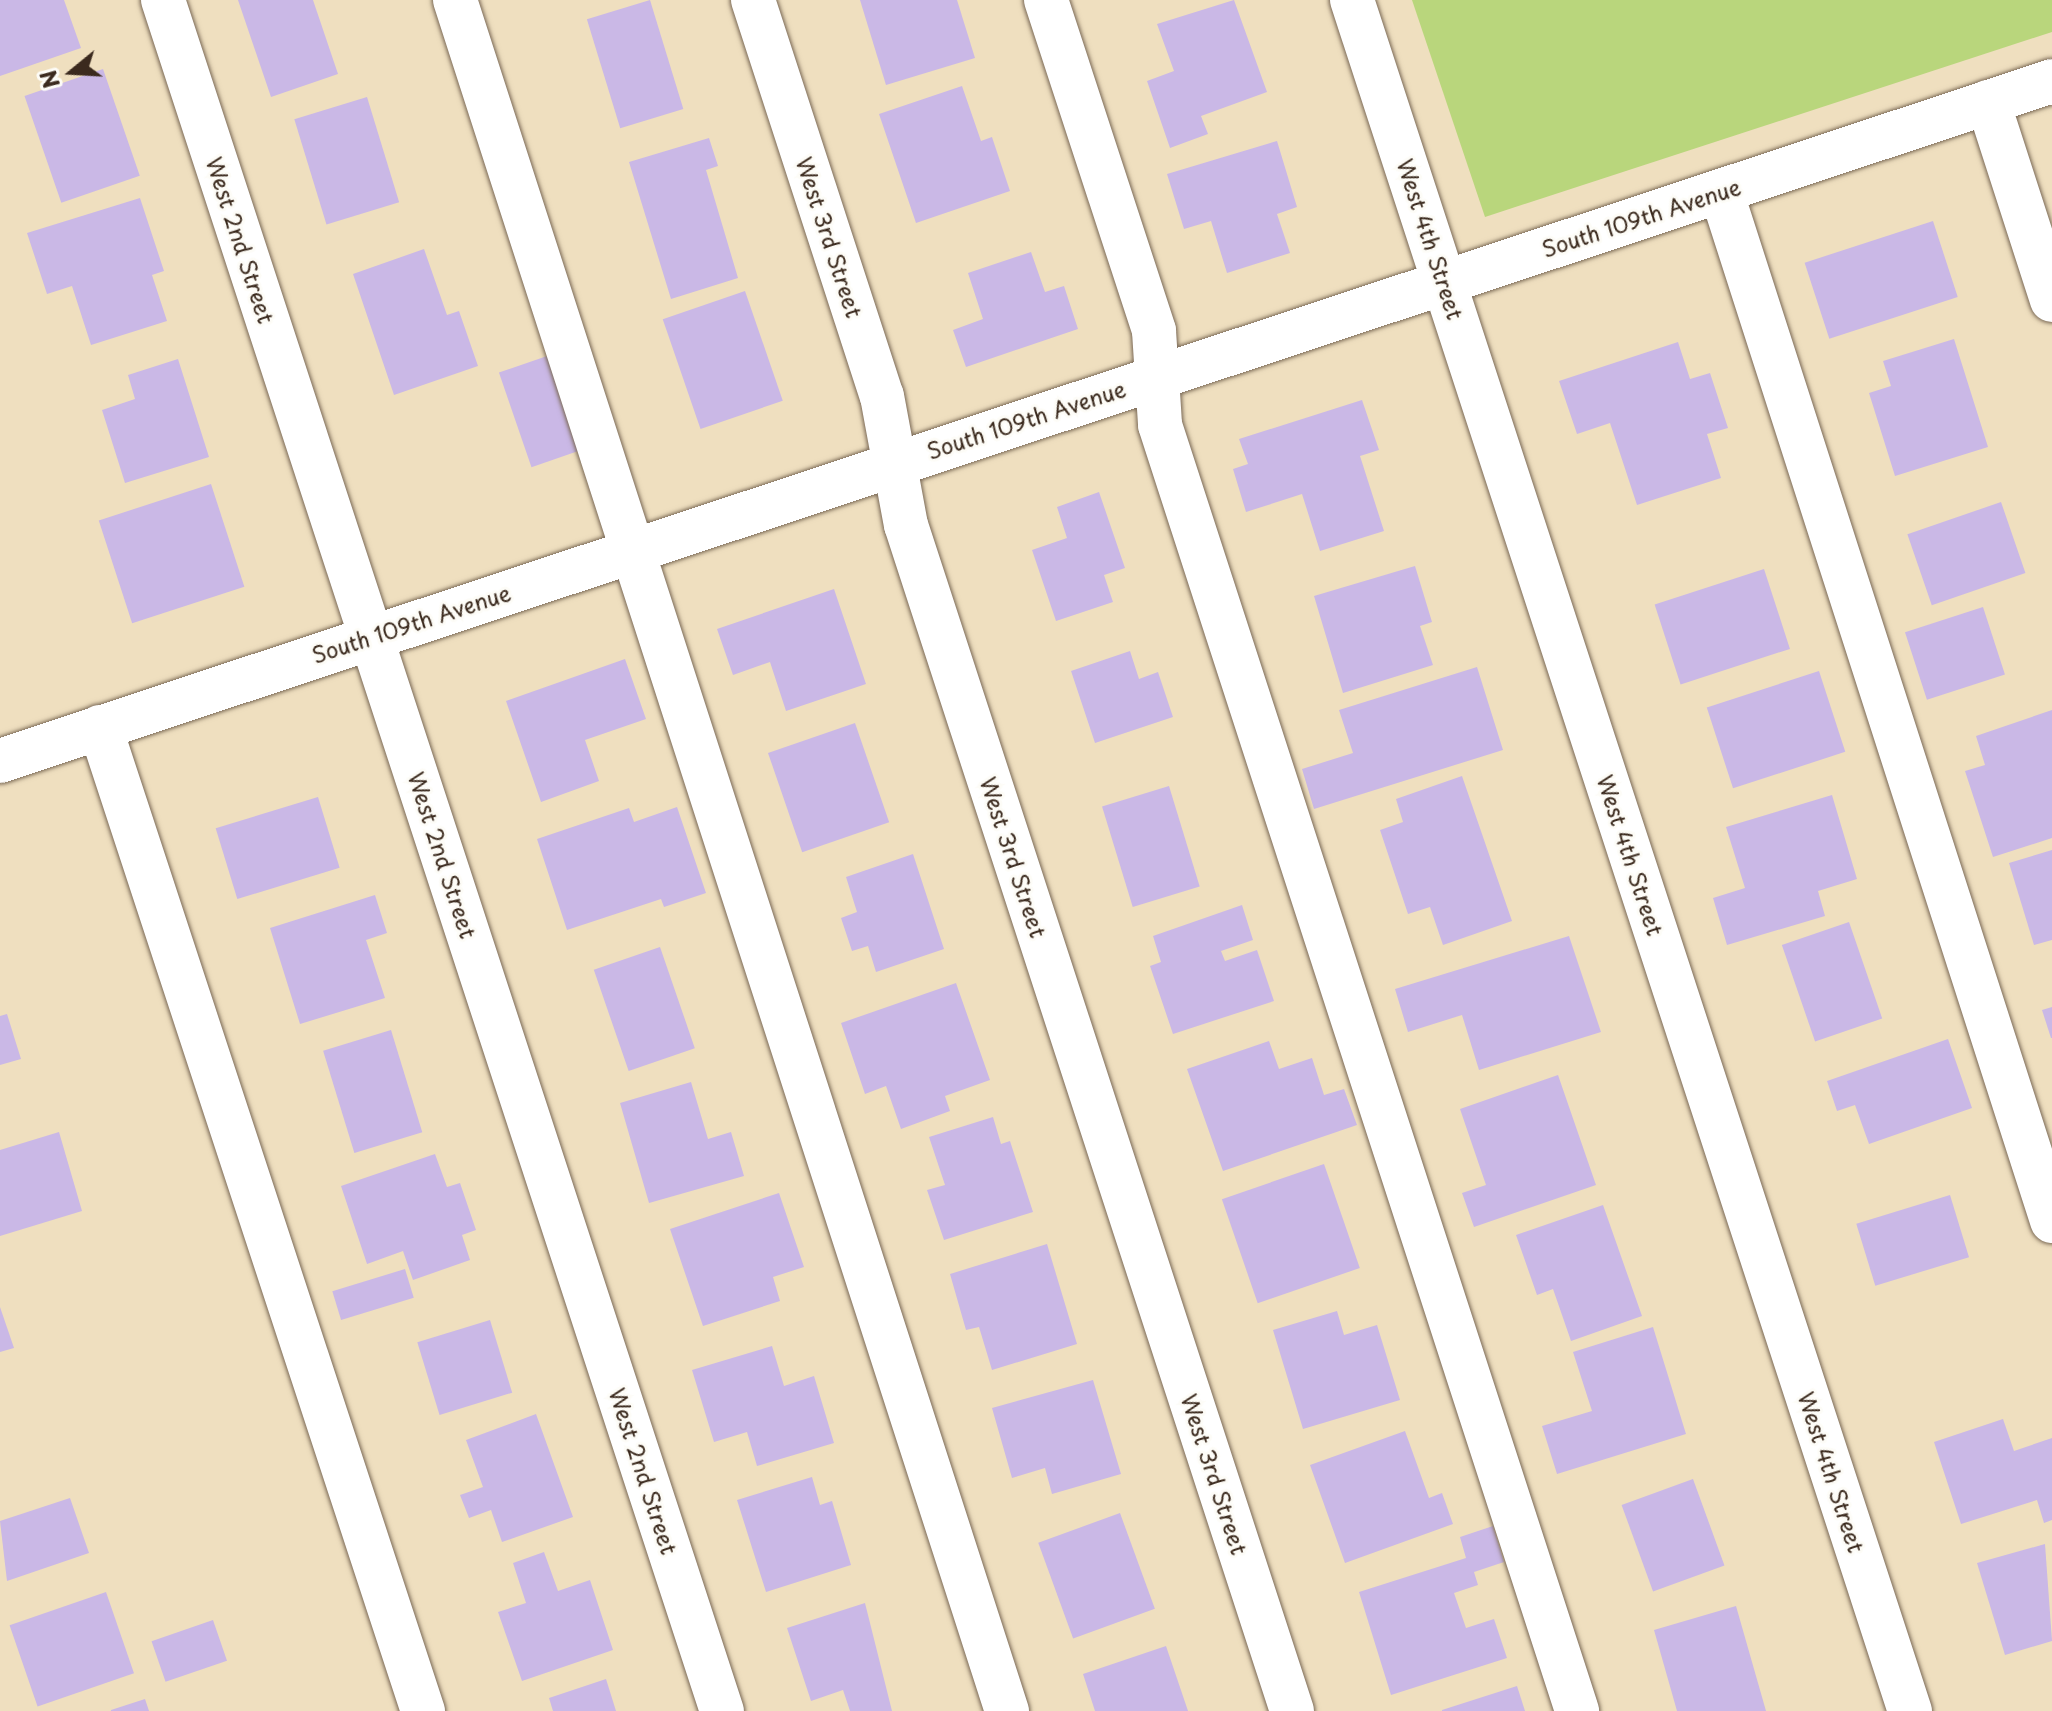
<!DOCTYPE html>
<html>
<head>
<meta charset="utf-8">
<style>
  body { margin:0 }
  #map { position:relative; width:2052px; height:1711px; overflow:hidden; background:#efdfbf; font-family:"Playpen Sans",sans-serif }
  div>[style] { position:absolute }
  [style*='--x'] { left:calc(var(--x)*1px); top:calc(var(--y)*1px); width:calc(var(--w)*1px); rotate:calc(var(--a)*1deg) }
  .green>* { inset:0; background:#b9d67c }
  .building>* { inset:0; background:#cab8e6; transform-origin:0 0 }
  .roads { filter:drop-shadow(0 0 2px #7a6956) drop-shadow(0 0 2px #7a6956) }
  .minor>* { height:44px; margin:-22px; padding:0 22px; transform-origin:22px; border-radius:22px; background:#fff }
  span { translate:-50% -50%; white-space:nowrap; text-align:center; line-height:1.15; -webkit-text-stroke:6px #fdfcf7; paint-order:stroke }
  .street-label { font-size:22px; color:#3b2a1e }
  .north { position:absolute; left:32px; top:32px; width:80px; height:80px; -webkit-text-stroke:6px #fdfcf7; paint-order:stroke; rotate:252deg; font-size:22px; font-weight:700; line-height:32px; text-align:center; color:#3b2a1e }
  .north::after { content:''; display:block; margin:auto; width:28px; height:36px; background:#3b2a1e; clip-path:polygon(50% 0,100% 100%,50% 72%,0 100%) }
</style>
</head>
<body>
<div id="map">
  <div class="green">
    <div style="clip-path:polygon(1412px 0,2052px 0,2052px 32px,1485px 217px)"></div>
  </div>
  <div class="building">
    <div style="clip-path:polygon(0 0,64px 0,81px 48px,0 76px)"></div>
    <div style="clip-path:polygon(238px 0,313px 0,338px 74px,271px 97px)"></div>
    <div style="left:650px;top:0;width:114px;height:66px;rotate:73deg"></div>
    <div style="clip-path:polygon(860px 0,957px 0,975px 58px,886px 85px)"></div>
    <div style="clip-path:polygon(1234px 0,1267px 92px,1201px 116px,1208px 134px,1170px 148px,1147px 81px,1174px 71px,1157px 24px)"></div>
    <div style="left:103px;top:69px;width:113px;height:83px;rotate:71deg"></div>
    <div style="clip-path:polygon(962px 86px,981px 141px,992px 137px,1010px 191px,916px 223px,879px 114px)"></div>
    <div style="left:367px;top:97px;width:110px;height:76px;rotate:73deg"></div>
    <div style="clip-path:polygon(709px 138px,718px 166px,706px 170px,738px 278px,671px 299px,629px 162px)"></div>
    <div style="clip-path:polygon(1277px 141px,1297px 207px,1277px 214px,1290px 253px,1227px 273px,1211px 221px,1184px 229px,1167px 174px)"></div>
    <div style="clip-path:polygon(140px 198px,164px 271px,152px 275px,167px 321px,91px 345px,72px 286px,47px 294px,27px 233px)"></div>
    <div style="left:1933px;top:221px;width:80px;height:135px;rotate:72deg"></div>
    <div style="clip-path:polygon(424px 249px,447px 315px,459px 311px,478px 366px,394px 395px,353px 274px)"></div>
    <div style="clip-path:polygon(1031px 252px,1045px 292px,1064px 286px,1078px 329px,966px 367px,953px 330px,983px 319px,968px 273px)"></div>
    <div style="left:745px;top:291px;width:116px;height:87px;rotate:71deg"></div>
    <div style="clip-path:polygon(1954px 339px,1988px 447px,1895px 476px,1869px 393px,1891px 386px,1883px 361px)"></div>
    <div style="clip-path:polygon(1678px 342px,1690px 379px,1710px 373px,1728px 428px,1707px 434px,1721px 478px,1637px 505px,1610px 423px,1577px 434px,1559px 381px)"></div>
    <div style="left:550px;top:355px;width:100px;height:54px;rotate:71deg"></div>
    <div style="clip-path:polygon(178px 359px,209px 457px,125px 483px,102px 410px,135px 399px,128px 375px)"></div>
    <div style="clip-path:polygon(1362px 400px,1379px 450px,1360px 456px,1384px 531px,1320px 551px,1302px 494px,1246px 512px,1233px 469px,1248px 464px,1239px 439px)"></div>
    <div style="left:211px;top:484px;width:108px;height:118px;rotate:72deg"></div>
    <div style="clip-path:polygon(1099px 492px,1125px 568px,1104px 575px,1113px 602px,1056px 621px,1032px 550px,1067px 538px,1057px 507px)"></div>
    <div style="left:2001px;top:502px;width:75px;height:99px;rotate:71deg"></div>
    <div style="clip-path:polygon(1415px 566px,1432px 622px,1420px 626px,1433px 665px,1343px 693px,1314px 596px)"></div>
    <div style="left:1764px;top:569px;width:84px;height:115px;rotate:72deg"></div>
    <div style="clip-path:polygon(834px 589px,866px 684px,786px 711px,770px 662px,733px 675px,717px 629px)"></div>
    <div style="left:1983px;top:607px;width:71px;height:82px;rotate:72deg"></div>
    <div style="clip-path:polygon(1130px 651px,1139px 679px,1158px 672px,1173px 717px,1095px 743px,1071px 671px)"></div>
    <div style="clip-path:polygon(625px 659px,646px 719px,585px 740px,599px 781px,541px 802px,506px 701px)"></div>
    <div style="clip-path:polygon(1477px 667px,1503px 750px,1314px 809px,1302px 769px,1353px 753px,1339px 710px)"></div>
    <div style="left:1819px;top:671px;width:85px;height:118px;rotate:72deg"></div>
    <div style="clip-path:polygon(2052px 710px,2052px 838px,1993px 857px,1965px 771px,1985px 765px,1976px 736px)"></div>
    <div style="left:855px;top:723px;width:105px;height:92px;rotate:71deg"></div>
    <div style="clip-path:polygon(1462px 776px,1512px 921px,1443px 945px,1430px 907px,1408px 914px,1380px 830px,1403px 822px,1396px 799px)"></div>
    <div style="left:1169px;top:786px;width:105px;height:70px;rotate:73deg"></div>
    <div style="clip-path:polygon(1832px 795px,1857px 879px,1818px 891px,1825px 916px,1727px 945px,1713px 898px,1745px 888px,1726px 827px)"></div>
    <div style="left:318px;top:797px;width:74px;height:107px;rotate:73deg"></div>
    <div style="clip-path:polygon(677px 807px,706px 893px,664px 907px,661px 899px,567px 930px,537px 839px,629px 808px,634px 822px)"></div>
    <div style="clip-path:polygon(2052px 850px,2052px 940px,2034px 945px,2009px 863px)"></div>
    <div style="clip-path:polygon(913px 854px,944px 949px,876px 972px,868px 946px,852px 951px,841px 918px,857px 912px,846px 877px)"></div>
    <div style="clip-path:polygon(375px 895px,387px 933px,366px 940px,385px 998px,300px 1024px,270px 928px)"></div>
    <div style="clip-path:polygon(1242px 905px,1253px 940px,1221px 951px,1225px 961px,1257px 950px,1274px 1001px,1173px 1034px,1150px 966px,1161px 962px,1153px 936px)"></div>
    <div style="left:1849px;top:922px;width:102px;height:71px;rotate:71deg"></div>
    <div style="clip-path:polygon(1569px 936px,1601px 1032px,1479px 1070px,1462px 1015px,1408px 1032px,1395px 989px)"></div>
    <div style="left:660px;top:947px;width:107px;height:70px;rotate:71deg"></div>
    <div style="clip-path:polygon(956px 983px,990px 1080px,945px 1096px,950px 1111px,901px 1129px,886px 1086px,865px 1094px,841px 1023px)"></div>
    <div style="clip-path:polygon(2052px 1007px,2052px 1038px,2051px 1038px,2042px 1010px)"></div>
    <div style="clip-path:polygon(7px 1014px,21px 1059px,0 1065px,0 1016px)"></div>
    <div style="left:391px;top:1030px;width:107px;height:71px;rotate:73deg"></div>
    <div style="clip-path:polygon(1948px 1039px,1972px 1108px,1869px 1144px,1855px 1105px,1837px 1111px,1827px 1081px)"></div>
    <div style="clip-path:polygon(1269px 1041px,1279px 1069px,1312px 1058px,1324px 1095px,1344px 1089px,1357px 1125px,1223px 1171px,1187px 1069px)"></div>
    <div style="clip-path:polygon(1558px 1075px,1596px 1185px,1474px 1227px,1462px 1193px,1486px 1185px,1460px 1109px)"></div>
    <div style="clip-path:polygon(691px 1082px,708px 1139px,731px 1132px,744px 1176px,649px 1203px,620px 1103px)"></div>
    <div style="clip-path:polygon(993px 1117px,1001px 1144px,1010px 1141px,1033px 1212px,944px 1240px,927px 1190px,945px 1185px,929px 1137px)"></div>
    <div style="clip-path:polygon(59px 1132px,82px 1211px,0 1236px,0 1150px)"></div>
    <div style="clip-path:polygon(435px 1154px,447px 1187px,460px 1183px,476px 1230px,462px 1235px,470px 1260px,413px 1280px,403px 1251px,367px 1264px,341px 1186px)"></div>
    <div style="left:1324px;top:1164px;width:110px;height:108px;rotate:71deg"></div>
    <div style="clip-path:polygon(779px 1193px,804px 1267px,773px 1277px,780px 1301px,703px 1326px,670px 1229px)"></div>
    <div style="left:1950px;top:1195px;width:65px;height:98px;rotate:73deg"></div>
    <div style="clip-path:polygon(1603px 1205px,1642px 1316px,1571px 1341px,1553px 1289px,1537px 1295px,1516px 1235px)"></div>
    <div style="clip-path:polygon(1047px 1244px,1077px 1344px,992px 1370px,979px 1327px,966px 1330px,950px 1274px)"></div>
    <div style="left:405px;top:1269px;width:30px;height:76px;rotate:73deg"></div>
    <div style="clip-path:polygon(0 1307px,14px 1348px,0 1352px)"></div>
    <div style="clip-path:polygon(1337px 1311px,1344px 1335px,1377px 1325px,1400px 1400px,1303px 1429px,1273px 1330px)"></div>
    <div style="left:490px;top:1320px;width:76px;height:76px;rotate:73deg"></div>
    <div style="clip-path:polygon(1653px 1327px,1686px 1434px,1557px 1474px,1542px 1426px,1592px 1411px,1573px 1352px)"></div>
    <div style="clip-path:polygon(772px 1346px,784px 1386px,814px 1376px,834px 1443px,757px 1466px,747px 1432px,714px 1442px,692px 1370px)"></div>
    <div style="clip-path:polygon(1093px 1380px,1121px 1474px,1052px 1494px,1045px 1468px,1012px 1478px,992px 1408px)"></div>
    <div style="clip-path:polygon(536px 1414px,573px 1517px,502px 1542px,491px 1510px,469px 1518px,460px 1495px,483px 1487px,466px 1440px)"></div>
    <div style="clip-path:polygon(2003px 1419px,2014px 1451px,2052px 1438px,2052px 1520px,2044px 1523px,2037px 1500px,1961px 1524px,1934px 1442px)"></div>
    <div style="clip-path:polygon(1405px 1431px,1429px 1498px,1442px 1493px,1453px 1524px,1345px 1563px,1310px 1465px)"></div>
    <div style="clip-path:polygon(812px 1477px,820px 1505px,832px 1501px,851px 1565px,766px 1592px,737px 1500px)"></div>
    <div style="left:1693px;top:1479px;width:92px;height:76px;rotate:70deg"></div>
    <div style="clip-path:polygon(70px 1498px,89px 1553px,7px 1581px,0 1521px)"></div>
    <div style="left:1120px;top:1513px;width:102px;height:87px;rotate:70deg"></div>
    <div style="clip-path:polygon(1493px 1526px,1504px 1562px,1474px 1572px,1478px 1585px,1454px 1593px,1466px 1628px,1494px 1619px,1507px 1658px,1391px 1695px,1359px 1592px,1466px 1558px,1460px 1537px)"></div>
    <div style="clip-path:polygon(2045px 1544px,2052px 1641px,2005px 1655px,1977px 1563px)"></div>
    <div style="clip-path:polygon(544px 1552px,558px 1591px,590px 1580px,613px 1650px,522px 1681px,498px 1612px,526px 1603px,513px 1563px)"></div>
    <div style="left:106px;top:1592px;width:86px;height:102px;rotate:71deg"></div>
    <div style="clip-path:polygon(865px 1603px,892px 1711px,850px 1711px,843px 1690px,811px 1701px,787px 1628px)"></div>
    <div style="clip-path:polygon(1736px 1606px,1766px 1711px,1677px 1711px,1654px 1630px)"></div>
    <div style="left:213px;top:1620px;width:43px;height:65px;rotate:71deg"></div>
    <div style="clip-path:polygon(1166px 1646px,1188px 1711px,1095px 1711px,1083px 1674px)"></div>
    <div style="clip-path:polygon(606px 1679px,616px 1711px,553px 1711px,549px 1698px)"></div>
    <div style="clip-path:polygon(1517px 1686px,1525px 1711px,1442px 1711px,1442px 1710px)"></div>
    <div style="clip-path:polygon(145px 1699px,149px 1711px,111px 1711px,111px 1710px)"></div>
  </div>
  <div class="roads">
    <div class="minor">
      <div style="--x:163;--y:0;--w:1800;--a:71.91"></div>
      <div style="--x:455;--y:0;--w:1798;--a:72.12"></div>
      <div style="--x:753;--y:0;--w:416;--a:72"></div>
      <div style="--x:882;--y:396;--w:131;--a:79.5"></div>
      <div style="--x:906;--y:525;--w:1247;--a:71.97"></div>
      <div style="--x:1046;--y:0;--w:348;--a:71.9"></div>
      <div style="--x:1154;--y:331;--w:94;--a:86.3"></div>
      <div style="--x:1160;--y:425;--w:1352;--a:72.03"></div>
      <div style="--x:1352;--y:0;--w:1800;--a:71.94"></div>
      <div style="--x:1988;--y:102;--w:208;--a:72.1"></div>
      <div style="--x:1721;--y:191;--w:1082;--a:72.18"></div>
      <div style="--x:100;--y:727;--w:1036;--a:71.83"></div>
      <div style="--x:0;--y:761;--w:2162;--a:-18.33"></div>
    </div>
  </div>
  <div class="street-label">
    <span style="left:1641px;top:217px;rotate:-18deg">South 109th Avenue</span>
    <span style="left:830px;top:237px;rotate:72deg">West 3rd Street</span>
    <span style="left:1431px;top:239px;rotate:72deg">West 4th Street</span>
    <span style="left:241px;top:240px;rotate:72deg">West 2nd Street</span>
    <span style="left:1026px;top:419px;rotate:-18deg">South 109th Avenue</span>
    <span style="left:411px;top:623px;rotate:-18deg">South 109th Avenue</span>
    <span style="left:443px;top:855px;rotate:72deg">West 2nd Street</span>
    <span style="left:1631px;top:855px;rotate:72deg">West 4th Street</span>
    <span style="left:1014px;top:857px;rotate:72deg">West 3rd Street</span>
    <span style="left:644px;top:1471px;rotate:72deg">West 2nd Street</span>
    <span style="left:1832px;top:1472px;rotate:72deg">West 4th Street</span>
    <span style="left:1215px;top:1474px;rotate:72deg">West 3rd Street</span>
  </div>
  <div class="north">N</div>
</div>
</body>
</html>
